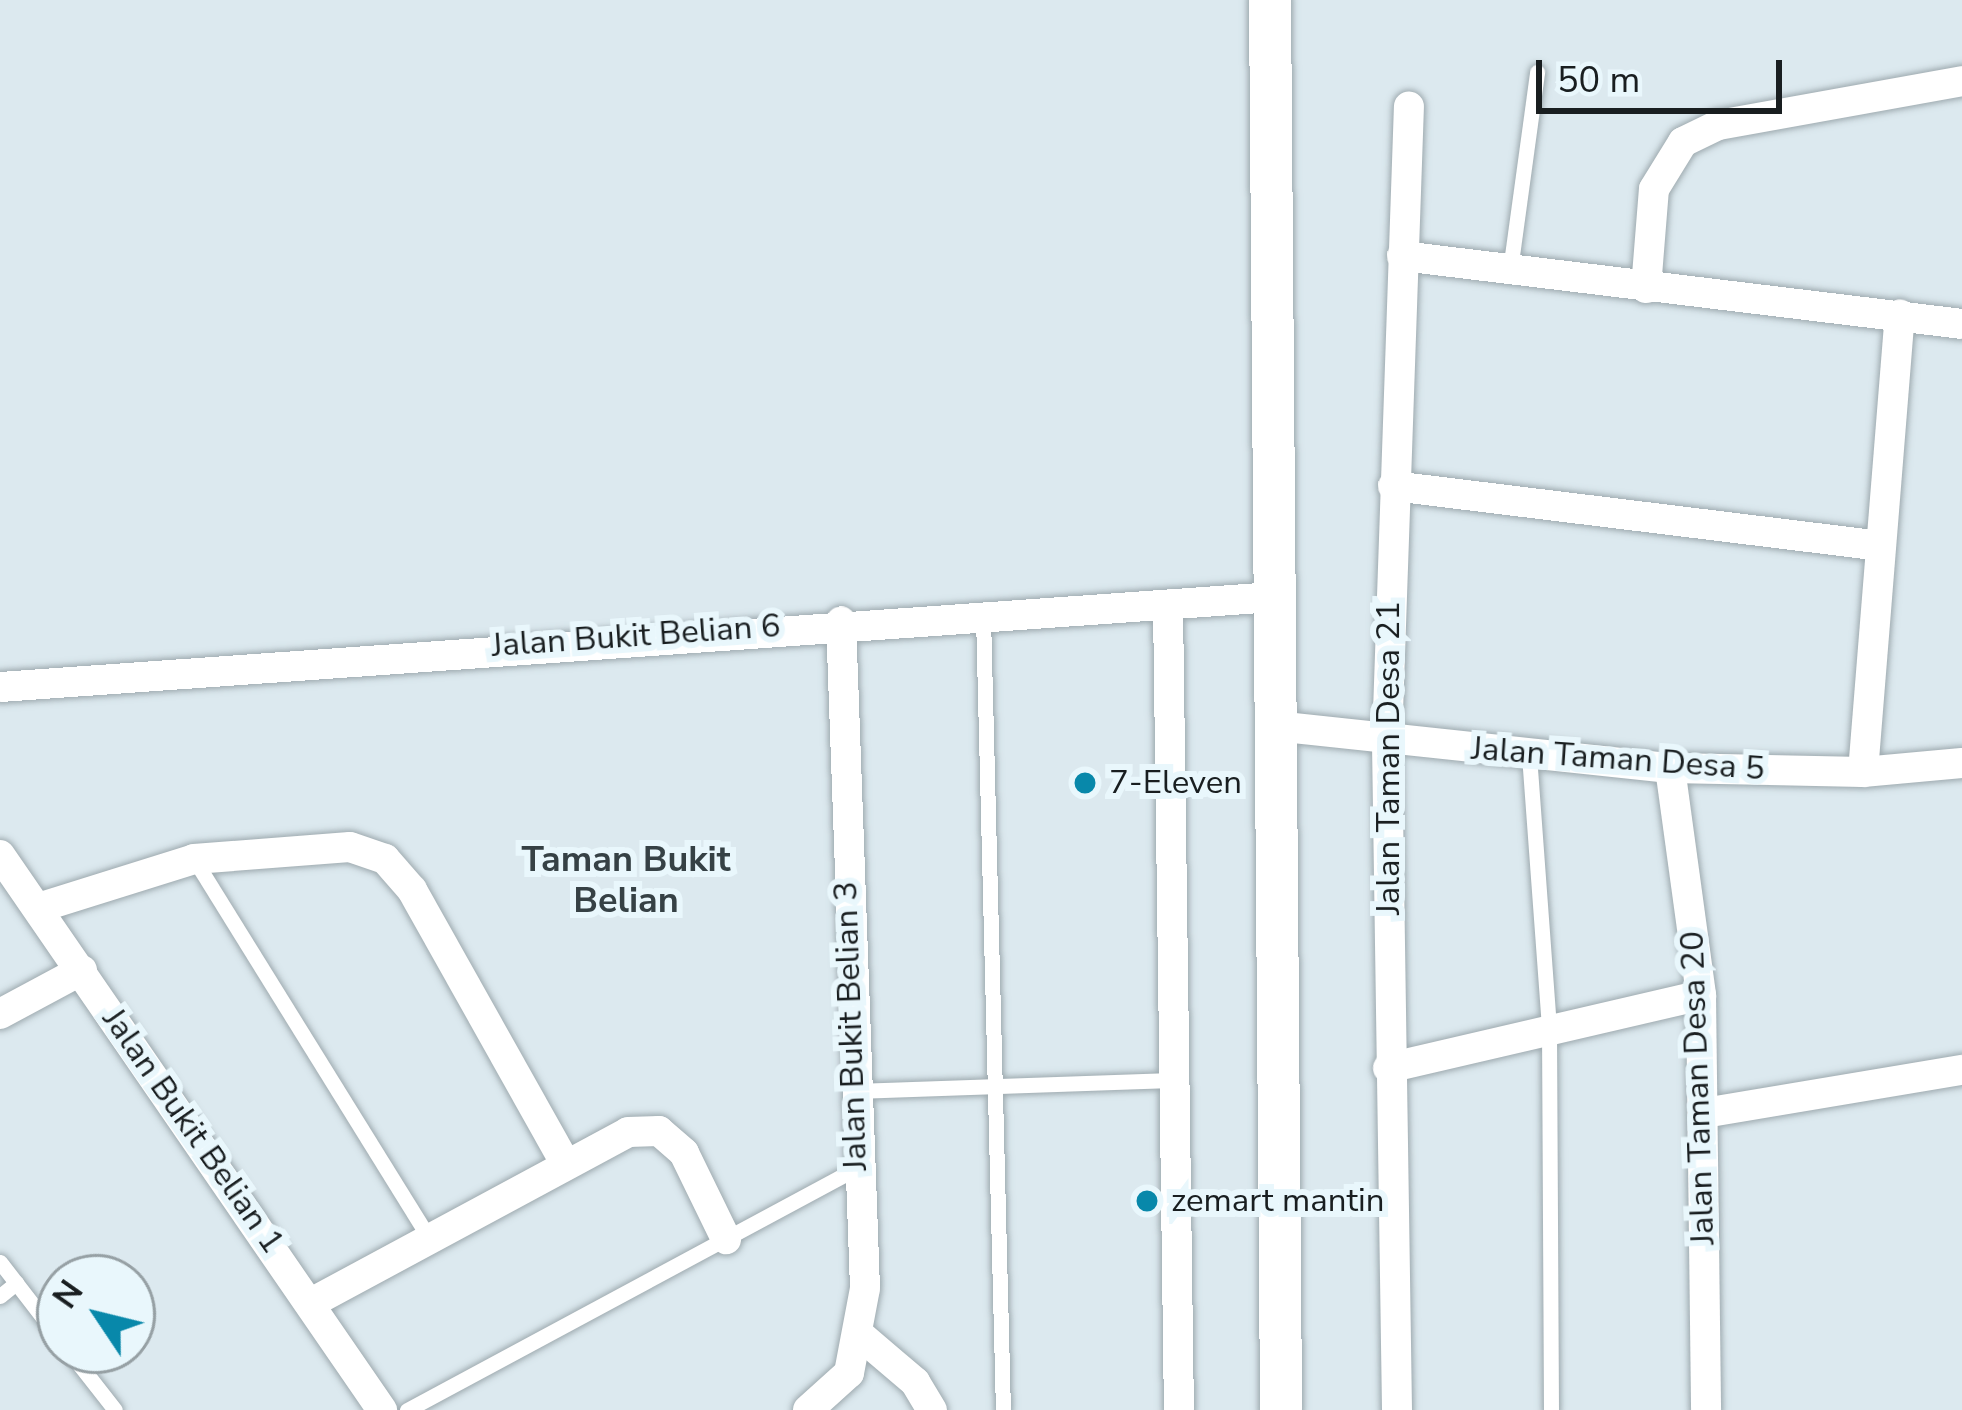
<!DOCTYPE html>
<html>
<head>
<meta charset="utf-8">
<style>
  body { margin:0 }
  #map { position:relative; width:1962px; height:1410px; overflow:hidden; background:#dce9ef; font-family:"Nunito Sans",sans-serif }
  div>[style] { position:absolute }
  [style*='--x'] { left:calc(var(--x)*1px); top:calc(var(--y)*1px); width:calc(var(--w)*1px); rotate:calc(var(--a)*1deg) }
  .roads { filter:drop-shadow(0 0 3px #9eaaaf) drop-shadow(0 0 3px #9eaaaf) }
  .service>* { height:15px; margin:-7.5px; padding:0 7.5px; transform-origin:7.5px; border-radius:7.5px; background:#fff }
  .minor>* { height:30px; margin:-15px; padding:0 15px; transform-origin:15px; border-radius:15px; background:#fff }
  .secondary>* { height:42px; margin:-21px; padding:0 21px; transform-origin:21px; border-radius:21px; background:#fff }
  .dots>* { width:33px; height:33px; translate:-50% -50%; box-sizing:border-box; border:6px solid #e9f7fc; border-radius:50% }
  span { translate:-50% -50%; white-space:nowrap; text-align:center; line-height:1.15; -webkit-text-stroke:12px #e9f7fc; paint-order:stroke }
  .street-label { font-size:33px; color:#191e20 }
  .poi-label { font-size:33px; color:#191e20 }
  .left { translate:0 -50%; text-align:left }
  .neighbourhood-label { font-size:36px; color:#364145; font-weight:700 }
  .north { position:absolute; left:36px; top:1254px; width:120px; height:120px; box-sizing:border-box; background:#e9f7fc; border:3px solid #96a0a4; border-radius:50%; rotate:305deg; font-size:33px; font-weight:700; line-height:48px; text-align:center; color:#191e20 }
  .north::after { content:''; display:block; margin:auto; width:42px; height:54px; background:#0888aa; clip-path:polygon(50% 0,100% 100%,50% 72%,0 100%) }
  .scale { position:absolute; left:1536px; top:60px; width:246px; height:54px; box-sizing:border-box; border:6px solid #191e20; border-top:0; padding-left:15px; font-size:36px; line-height:42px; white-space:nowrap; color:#191e20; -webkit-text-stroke:9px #e9f7fc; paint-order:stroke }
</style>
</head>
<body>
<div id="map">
  <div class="roads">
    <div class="service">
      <div style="--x:1510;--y:270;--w:200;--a:-82.2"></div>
      <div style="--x:983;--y:616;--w:794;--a:88.56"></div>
      <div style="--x:1529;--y:755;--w:275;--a:85.8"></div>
      <div style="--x:1549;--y:1029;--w:381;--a:89.7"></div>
      <div style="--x:194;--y:859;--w:445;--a:58.2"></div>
      <div style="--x:855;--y:1091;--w:317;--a:-2"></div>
      <div style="--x:0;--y:1262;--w:98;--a:52.4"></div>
      <div style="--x:0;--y:1296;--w:21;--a:-39"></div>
      <div style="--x:68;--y:1350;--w:76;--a:51.9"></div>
      <div style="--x:407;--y:1410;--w:509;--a:-28.28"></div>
    </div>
    <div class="minor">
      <div style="--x:1402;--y:256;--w:564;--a:6.92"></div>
      <div style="--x:1646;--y:288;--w:99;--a:-85.4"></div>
      <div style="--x:1654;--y:189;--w:55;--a:-58.3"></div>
      <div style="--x:1683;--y:142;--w:39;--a:-26"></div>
      <div style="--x:1718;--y:125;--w:248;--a:-10.2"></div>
      <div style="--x:1393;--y:486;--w:486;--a:7"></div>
      <div style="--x:1168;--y:606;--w:804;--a:89.22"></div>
      <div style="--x:0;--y:687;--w:1276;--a:-4.04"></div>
      <div style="--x:1275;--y:726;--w:397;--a:6.1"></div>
      <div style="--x:1670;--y:768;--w:193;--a:1.2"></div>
      <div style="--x:1863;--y:772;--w:99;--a:-5.2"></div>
      <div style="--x:1670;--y:768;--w:229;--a:82.2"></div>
      <div style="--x:1701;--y:995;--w:415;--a:89.3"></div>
      <div style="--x:1863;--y:772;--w:459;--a:-85.4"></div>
      <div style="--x:0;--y:855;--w:674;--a:55.46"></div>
      <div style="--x:38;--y:908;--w:164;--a:-17.4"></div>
      <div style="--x:194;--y:859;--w:156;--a:-4.4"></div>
      <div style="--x:350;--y:847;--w:37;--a:19"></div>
      <div style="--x:385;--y:859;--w:41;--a:48.9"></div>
      <div style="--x:412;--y:890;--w:311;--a:60.7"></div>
      <div style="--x:0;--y:1014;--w:93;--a:-28.2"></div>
      <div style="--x:1388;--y:1068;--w:321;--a:-13.1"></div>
      <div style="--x:1704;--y:1113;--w:262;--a:-9.5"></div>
      <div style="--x:311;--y:1303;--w:360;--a:-28.3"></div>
      <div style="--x:628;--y:1132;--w:31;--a:-2"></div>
      <div style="--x:659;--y:1131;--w:33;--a:41"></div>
      <div style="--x:684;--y:1153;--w:96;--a:64"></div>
      <div style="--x:861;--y:1336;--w:71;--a:40.4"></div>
      <div style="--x:915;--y:1382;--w:33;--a:59"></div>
      <div style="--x:808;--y:1410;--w:55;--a:-42.1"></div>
      <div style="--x:849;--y:1373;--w:86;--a:-79.3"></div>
      <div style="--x:865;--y:1288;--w:667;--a:-92.06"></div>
      <div style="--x:1397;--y:1410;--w:669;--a:-90.86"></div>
      <div style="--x:1387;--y:741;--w:635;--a:-88.02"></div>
    </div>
    <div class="secondary">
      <div style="--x:1270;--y:0;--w:1410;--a:89.55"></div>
    </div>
  </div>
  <div class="dots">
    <div style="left:1085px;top:783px;background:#0888aa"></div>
    <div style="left:1147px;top:1201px;background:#0888aa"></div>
  </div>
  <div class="street-label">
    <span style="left:636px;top:636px;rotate:-4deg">Jalan Bukit Belian 6</span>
    <span style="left:1389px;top:758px;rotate:-90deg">Jalan Taman Desa 21</span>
    <span style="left:1618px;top:759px;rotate:4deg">Jalan Taman Desa 5</span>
    <span style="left:851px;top:1026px;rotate:-92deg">Jalan Bukit Belian 3</span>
    <span style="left:1698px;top:1088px;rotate:-92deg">Jalan Taman Desa 20</span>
    <span style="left:193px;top:1131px;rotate:55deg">Jalan Bukit Belian 1</span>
  </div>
  <div class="poi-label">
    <span class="left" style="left:1109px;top:783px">7-Eleven</span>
    <span class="left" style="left:1171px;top:1201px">zemart mantin</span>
  </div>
  <div class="neighbourhood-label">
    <span style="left:626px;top:880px">Taman Bukit<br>Belian</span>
  </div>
  <div class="north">N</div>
  <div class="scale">50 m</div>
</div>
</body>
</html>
